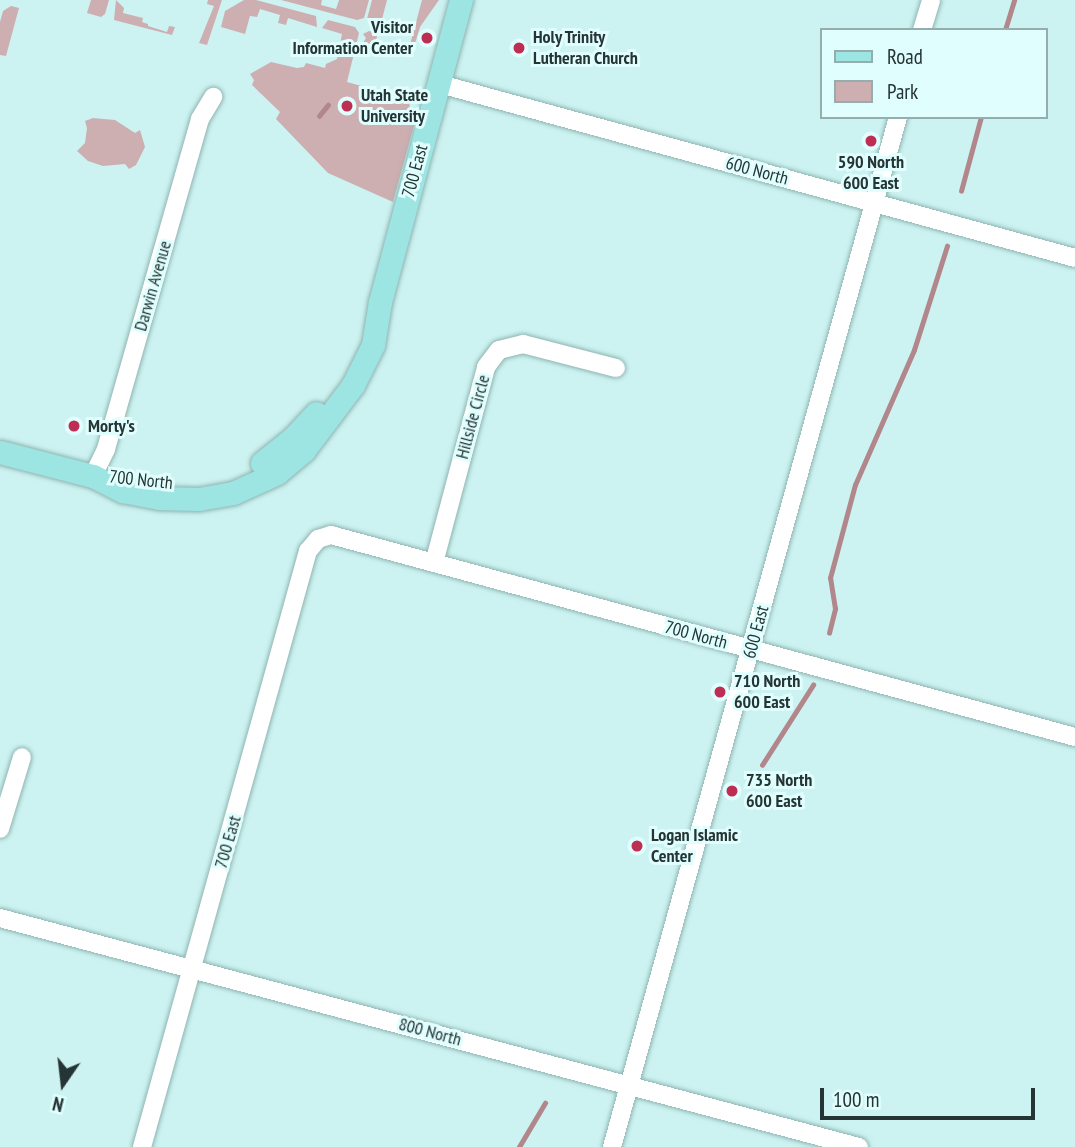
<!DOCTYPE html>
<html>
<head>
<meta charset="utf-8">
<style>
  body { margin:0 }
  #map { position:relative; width:1075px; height:1147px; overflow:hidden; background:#ccf3f1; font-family:"PT Sans Narrow",sans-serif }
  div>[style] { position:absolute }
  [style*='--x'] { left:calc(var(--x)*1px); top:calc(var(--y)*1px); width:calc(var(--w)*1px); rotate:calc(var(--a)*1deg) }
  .green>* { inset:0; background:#cdaeb1 }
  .stream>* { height:4.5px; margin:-2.25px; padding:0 2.25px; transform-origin:2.25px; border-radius:2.25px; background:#b2878c }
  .roads { filter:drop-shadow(0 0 2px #8fb4b2) drop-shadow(0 0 2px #8fb4b2) }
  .minor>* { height:18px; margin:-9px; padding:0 9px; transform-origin:9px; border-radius:9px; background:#fff }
  .major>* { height:23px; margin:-11.5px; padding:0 11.5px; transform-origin:11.5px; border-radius:11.5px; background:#9de5e3 }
  .dots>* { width:19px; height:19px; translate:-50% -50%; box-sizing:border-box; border:4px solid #dffefd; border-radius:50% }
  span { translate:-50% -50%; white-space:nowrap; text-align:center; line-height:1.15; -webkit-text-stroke:6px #dffefd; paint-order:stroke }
  .poi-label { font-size:18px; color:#253434; font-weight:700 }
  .right { translate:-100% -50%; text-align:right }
  .left { translate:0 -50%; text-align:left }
  .street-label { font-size:18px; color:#253434 }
  .legend { position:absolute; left:820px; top:28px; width:228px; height:91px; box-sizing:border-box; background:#dffefd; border:2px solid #95adad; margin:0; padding:9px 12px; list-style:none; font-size:21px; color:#253434 }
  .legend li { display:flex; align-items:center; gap:14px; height:35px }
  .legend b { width:35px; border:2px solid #95adad }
  .north { position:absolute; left:28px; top:1049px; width:70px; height:70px; -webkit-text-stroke:5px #dffefd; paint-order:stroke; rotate:194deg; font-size:19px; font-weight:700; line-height:28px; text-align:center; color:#253434 }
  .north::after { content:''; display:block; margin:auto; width:24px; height:32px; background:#253434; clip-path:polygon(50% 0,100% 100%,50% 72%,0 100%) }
  .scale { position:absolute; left:820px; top:1088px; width:215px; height:32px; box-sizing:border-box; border:4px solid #253434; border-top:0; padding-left:9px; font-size:21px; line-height:24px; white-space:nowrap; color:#253434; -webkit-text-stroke:5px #dffefd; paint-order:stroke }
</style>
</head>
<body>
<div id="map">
  <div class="green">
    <div style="clip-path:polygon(91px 0,109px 0,105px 14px,101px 17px,87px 13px)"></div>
    <div style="clip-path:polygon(116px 0,124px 8px,123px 13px,143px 18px,142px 22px,148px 24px,148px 26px,167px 32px,169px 26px,175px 27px,172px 35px,114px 20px)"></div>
    <div style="clip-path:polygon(208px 0,222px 0,207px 45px,199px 43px,214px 6px,207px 4px)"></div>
    <div style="clip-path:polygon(244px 0,256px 0,316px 16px,317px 27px,288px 18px,286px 25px,278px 23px,280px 15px,260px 9px,257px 17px,250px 16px,245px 34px,221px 27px,225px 11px)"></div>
    <div style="clip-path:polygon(281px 0,322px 0,321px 5px,336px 9px,339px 0,369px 0,364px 18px,357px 20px)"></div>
    <div style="clip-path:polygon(372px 0,387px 0,380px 27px,371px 24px,367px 19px)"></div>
    <div style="clip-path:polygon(422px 0,439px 0,420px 27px,411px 57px,407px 56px)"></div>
    <div style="clip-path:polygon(11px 6px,19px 8px,6px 56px,0 55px,0 22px,3px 11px)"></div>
    <div style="clip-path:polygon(328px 20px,355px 27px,359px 33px,347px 82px,409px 99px,410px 111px,415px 122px,393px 202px,328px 173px,276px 119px,280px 112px,252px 85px,254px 80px,250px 74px,271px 62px,297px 68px,304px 67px,306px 63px,325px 68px,326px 64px,337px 59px,342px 34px,322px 28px)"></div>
    <div style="clip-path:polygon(369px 31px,378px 33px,372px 54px,359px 50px,366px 38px,363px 34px)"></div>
    <div style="clip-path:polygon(93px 118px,115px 120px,135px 133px,140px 130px,145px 147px,136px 165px,129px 169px,125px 164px,103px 166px,88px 161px,77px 151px,85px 143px,87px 128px,85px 121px)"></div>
  </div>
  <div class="stream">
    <div style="--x:1005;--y:30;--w:31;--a:-73"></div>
    <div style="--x:319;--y:116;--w:14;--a:-51"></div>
    <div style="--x:961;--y:191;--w:77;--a:-74.9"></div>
    <div style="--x:829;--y:633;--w:25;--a:-76"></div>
    <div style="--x:835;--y:609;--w:31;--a:-99"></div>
    <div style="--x:830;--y:578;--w:96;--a:-75"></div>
    <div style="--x:855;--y:485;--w:147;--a:-66.4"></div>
    <div style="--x:914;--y:350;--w:109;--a:-72.4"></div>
    <div style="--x:762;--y:765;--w:95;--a:-57.5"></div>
    <div style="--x:519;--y:1147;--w:51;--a:-59.4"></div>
  </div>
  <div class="roads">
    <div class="minor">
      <div style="--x:922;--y:30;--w:31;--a:-73"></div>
      <div style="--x:440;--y:84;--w:658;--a:15.32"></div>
      <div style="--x:93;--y:476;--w:30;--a:-64"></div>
      <div style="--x:106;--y:449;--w:343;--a:-74.1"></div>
      <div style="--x:200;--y:119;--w:26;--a:-59"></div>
      <div style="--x:434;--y:563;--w:203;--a:-75.1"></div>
      <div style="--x:486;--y:367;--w:21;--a:-53"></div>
      <div style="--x:499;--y:350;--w:25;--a:-14"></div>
      <div style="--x:523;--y:344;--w:96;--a:14.5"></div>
      <div style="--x:0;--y:829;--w:75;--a:-73"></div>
      <div style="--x:0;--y:918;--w:889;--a:14.93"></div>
      <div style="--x:142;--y:1147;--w:619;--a:-74.44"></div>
      <div style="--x:308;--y:551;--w:16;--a:-50"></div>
      <div style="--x:318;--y:539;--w:14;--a:-17"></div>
      <div style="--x:331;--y:535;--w:771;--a:15.19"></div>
      <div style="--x:612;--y:1147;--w:1069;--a:-74.48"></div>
    </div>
    <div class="major">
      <div style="--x:0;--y:452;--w:96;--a:14.5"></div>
      <div style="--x:93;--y:476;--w:34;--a:27"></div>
      <div style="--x:123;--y:491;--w:37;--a:11"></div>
      <div style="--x:159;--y:498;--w:40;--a:1.4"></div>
      <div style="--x:199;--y:499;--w:35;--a:-10"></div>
      <div style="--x:233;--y:493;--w:48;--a:-24.4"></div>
      <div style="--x:277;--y:473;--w:35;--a:-40"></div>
      <div style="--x:304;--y:450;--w:81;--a:-53"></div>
      <div style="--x:353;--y:385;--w:45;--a:-63.4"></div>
      <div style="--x:373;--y:345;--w:44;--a:-80.8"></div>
      <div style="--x:380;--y:302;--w:313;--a:-75"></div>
      <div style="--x:262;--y:463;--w:40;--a:-39"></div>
      <div style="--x:293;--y:438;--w:34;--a:-47"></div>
    </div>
  </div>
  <div class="dots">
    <div style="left:427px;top:38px;background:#be2e53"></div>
    <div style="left:519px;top:48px;background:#be2e53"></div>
    <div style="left:347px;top:106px;background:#be2e53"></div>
    <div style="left:871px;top:141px;background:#be2e53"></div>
    <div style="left:74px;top:426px;background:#be2e53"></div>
    <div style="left:720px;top:692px;background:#be2e53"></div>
    <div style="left:732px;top:791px;background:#be2e53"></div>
    <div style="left:637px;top:846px;background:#be2e53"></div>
  </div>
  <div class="poi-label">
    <span class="right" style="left:413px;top:38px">Visitor<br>Information Center</span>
    <span class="left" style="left:533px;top:48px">Holy Trinity<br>Lutheran Church</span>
    <span class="left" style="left:361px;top:106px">Utah State<br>University</span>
    <span style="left:871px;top:173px">590 North<br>600 East</span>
    <span class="left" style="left:88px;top:426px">Morty's</span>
    <span class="left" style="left:734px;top:692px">710 North<br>600 East</span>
    <span class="left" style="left:746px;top:791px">735 North<br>600 East</span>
    <span class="left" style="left:651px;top:846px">Logan Islamic<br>Center</span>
  </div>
  <div class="street-label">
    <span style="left:415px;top:171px;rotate:-75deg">700 East</span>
    <span style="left:757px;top:171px;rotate:15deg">600 North</span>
    <span style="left:153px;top:286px;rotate:-74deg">Darwin Avenue</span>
    <span style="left:473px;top:417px;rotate:-75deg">Hillside Circle</span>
    <span style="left:141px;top:480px;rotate:6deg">700 North</span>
    <span style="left:756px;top:632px;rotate:-75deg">600 East</span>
    <span style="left:696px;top:635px;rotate:15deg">700 North</span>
    <span style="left:228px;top:842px;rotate:-74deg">700 East</span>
    <span style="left:430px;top:1032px;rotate:15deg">800 North</span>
  </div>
  <ul class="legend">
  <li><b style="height:9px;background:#9de5e3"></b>Road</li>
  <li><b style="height:19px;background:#cdaeb1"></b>Park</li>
  </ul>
  <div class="north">N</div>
  <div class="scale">100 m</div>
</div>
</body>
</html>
